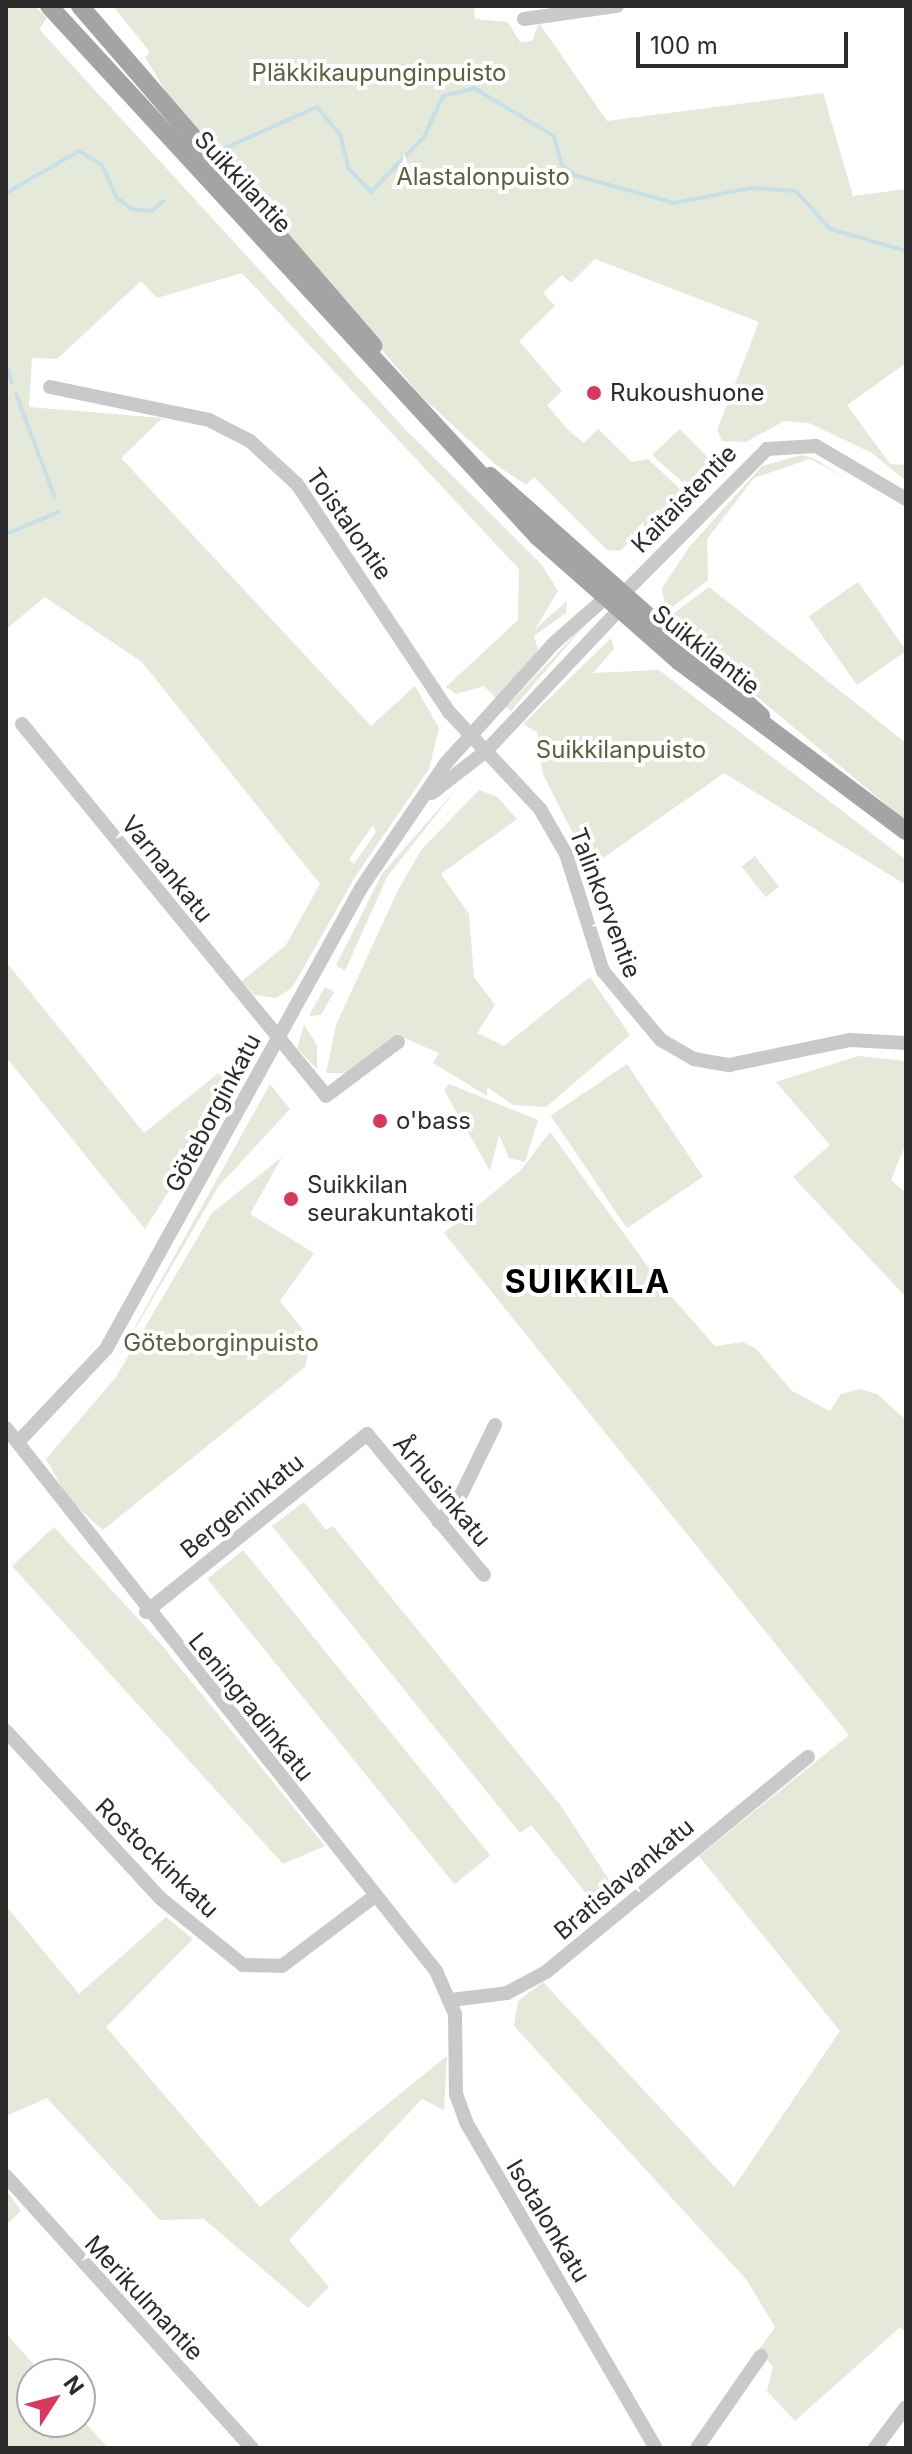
<!DOCTYPE html>
<html>
<head>
<meta charset="utf-8">
<style>
  body { margin:0 }
  #map { position:relative; width:912px; height:2454px; overflow:hidden; background:#fff; font-family:Inter,sans-serif }
  div>[style] { position:absolute }
  [style*='--x'] { left:calc(var(--x)*1px); top:calc(var(--y)*1px); width:calc(var(--w)*1px); rotate:calc(var(--a)*1deg) }
  .green>* { inset:0; background:#e4e9da; transform-origin:0 0 }
  .stream>* { height:4px; margin:-2px; padding:0 2px; transform-origin:2px; border-radius:2px; background:#c7e0e8 }
  .minor>* { height:14px; margin:-7px; padding:0 7px; transform-origin:7px; border-radius:7px; background:#c9c9c9 }
  .major>* { height:18px; margin:-9px; padding:0 9px; transform-origin:9px; border-radius:9px; background:#a4a4a4 }
  .dots>* { width:22px; height:22px; translate:-50% -50%; box-sizing:border-box; border:4px solid #fff; border-radius:50% }
  span { translate:-50% -50%; white-space:nowrap; text-align:center; line-height:1.15; -webkit-text-stroke:8px #fff; paint-order:stroke }
  .park-label { font-size:24px; color:#56643c }
  .street-label { font-size:24px; color:#2c2c2c }
  .poi-label { font-size:24px; color:#2c2c2c }
  .left { translate:0 -50%; text-align:left }
  .district-label { font-size:32px; color:#000; font-weight:700; letter-spacing:2px }
  .frame { position:absolute; inset:0; border:8px solid #2c2c2c; pointer-events:none }
  .north { position:absolute; left:16px; top:2358px; width:80px; height:80px; box-sizing:border-box; background:#fff; border:2px solid #ababab; border-radius:50%; rotate:54deg; font-size:22px; font-weight:700; line-height:32px; text-align:center; color:#2c2c2c }
  .north::after { content:''; display:block; margin:auto; width:28px; height:36px; background:#da375e; clip-path:polygon(50% 0,100% 100%,50% 72%,0 100%) }
  .scale { position:absolute; left:636px; top:32px; width:212px; height:36px; box-sizing:border-box; border:4px solid #2c2c2c; border-top:0; padding-left:10px; font-size:24px; line-height:28px; white-space:nowrap; color:#2c2c2c; -webkit-text-stroke:6px #fff; paint-order:stroke }
</style>
</head>
<body>
<div id="map">
  <div class="green">
    <div style="clip-path:polygon(evenodd,6px 6px,35px 6px,47px 18px,39px 29px,404px 428px,541px 564px,558px 591px,535px 629px,567px 601px,566px 613px,534px 636px,538px 650px,499px 701px,484px 686px,456px 694px,446px 687px,518px 620px,519px 569px,242px 273px,157px 298px,141px 281px,57px 359px,32px 358px,29px 407px,162px 418px,121px 458px,371px 726px,415px 686px,439px 728px,429px 769px,355px 877px,292px 988px,276px 998px,254px 995px,242px 981px,286px 945px,320px 884px,142px 662px,45px 597px,6px 629px,6px 6px,373px 825px,376px 832px,354px 864px,349px 859px,373px 825px)"></div>
    <div style="clip-path:polygon(113px 6px,474px 6px,475px 19px,508px 22px,520px 42px,532px 41px,539px 23px,607px 121px,823px 93px,853px 196px,906px 189px,906px 363px,847px 405px,890px 464px,906px 465px,906px 481px,872px 453px,809px 423px,784px 421px,746px 442px,722px 441px,717px 430px,759px 322px,595px 259px,571px 283px,562px 275px,543px 293px,555px 306px,519px 341px,562px 391px,547px 405px,568px 430px,584px 443px,598px 429px,632px 462px,648px 459px,682px 491px,620px 551px,607px 550px,534px 477px,526px 485px,495px 464px,420px 395px,170px 98px,145px 57px,150px 52px)"></div>
    <div style="clip-path:polygon(680px 429px,711px 461px,688px 487px,652px 455px)"></div>
    <div style="clip-path:polygon(802px 455px,813px 458px,843px 476px,810px 459px,754px 478px,707px 539px,708px 580px,666px 612px,662px 588px,690px 546px,762px 466px)"></div>
    <div style="clip-path:polygon(720px 463px,727px 473px,673px 523px,669px 518px)"></div>
    <div style="left:858px;top:582px;width:84px;height:60px;rotate:55deg"></div>
    <div style="clip-path:polygon(709px 587px,906px 743px,906px 821px,665px 620px)"></div>
    <div style="clip-path:polygon(590px 619px,511px 711px,506px 707px)"></div>
    <div style="clip-path:polygon(611px 638px,614px 649px,593px 673px,659px 670px,906px 860px,906px 885px,724px 773px,590px 867px,543px 774px,537px 732px,523px 724px)"></div>
    <div style="clip-path:polygon(459px 786px,387px 877px,345px 971px,336px 965px,382px 874px)"></div>
    <div style="clip-path:polygon(479px 790px,497px 797px,517px 819px,441px 874px,469px 914px,474px 977px,495px 1005px,477px 1033px,504px 1046px,590px 977px,630px 1035px,546px 1107px,513px 1105px,487px 1087px,487px 1096px,433px 1063px,439px 1053px,404px 1038px,393px 1037px,346px 1073px,326px 1073px,336px 1025px,398px 890px,422px 849px)"></div>
    <div style="left:755px;top:856px;width:39px;height:17px;rotate:52deg"></div>
    <div style="clip-path:polygon(6px 962px,144px 1133px,241px 1055px,195px 1149px,145px 1229px,6px 1057px)"></div>
    <div style="clip-path:polygon(325px 987px,334px 992px,321px 1015px,309px 1016px)"></div>
    <div style="clip-path:polygon(304px 1025px,317px 1045px,317px 1069px,297px 1048px)"></div>
    <div style="clip-path:polygon(858px 1056px,906px 1061px,906px 1143px,891px 1180px,906px 1193px,906px 1297px,793px 1177px,830px 1145px,776px 1082px)"></div>
    <div style="left:627px;top:1064px;width:136px;height:92px;rotate:56deg"></div>
    <div style="clip-path:polygon(270px 1084px,290px 1109px,218px 1187px,111px 1370px)"></div>
    <div style="clip-path:polygon(449px 1084px,538px 1120px,525px 1162px,509px 1158px,499px 1135px,490px 1171px,444px 1090px)"></div>
    <div style="clip-path:polygon(550px 1132px,662px 1286px,715px 1346px,743px 1342px,756px 1349px,792px 1391px,830px 1411px,841px 1394px,860px 1389px,877px 1394px,906px 1420px,906px 2330px,899px 2328px,795px 2421px,767px 2391px,773px 2367px,759px 2350px,775px 2327px,746px 2279px,514px 2026px,518px 2001px,543px 1982px,734px 2187px,840px 2031px,699px 1856px,849px 1735px,444px 1233px,521px 1170px)"></div>
    <div style="clip-path:polygon(282px 1157px,250px 1214px,314px 1253px,280px 1301px,311px 1340px,305px 1367px,103px 1530px,68px 1499px,46px 1459px,116px 1377px,212px 1213px)"></div>
    <div style="clip-path:polygon(304px 1502px,326px 1530px,333px 1526px,561px 1806px,615px 1889px,595px 1904px,531px 1825px,520px 1833px,272px 1526px)"></div>
    <div style="clip-path:polygon(54px 1527px,160px 1643px,325px 1846px,283px 1864px,12px 1566px)"></div>
    <div style="left:243px;top:1550px;width:393px;height:46px;rotate:51deg"></div>
    <div style="clip-path:polygon(6px 1906px,79px 1994px,166px 1917px,193px 1939px,106px 2027px,260px 2207px,447px 2056px,444px 2110px,422px 2099px,289px 2240px,329px 2287px,308px 2308px,204px 2219px,160px 2220px,47px 2098px,6px 2116px)"></div>
    <div style="clip-path:polygon(6px 2190px,21px 2211px,6px 2225px)"></div>
    <div style="clip-path:polygon(6px 2333px,42px 2374px,32px 2374px,32px 2422px,80px 2417px,108px 2448px,6px 2448px)"></div>
  </div>
  <div class="stream">
    <div style="--x:225;--y:148;--w:101;--a:-24"></div>
    <div style="--x:317;--y:107;--w:35;--a:50"></div>
    <div style="--x:340;--y:134;--w:36;--a:76"></div>
    <div style="--x:349;--y:169;--w:32;--a:46"></div>
    <div style="--x:371;--y:192;--w:76;--a:-46.1"></div>
    <div style="--x:424;--y:137;--w:45;--a:-65.1"></div>
    <div style="--x:443;--y:96;--w:32;--a:-14"></div>
    <div style="--x:474;--y:88;--w:93;--a:31"></div>
    <div style="--x:554;--y:136;--w:30;--a:75"></div>
    <div style="--x:562;--y:165;--w:16;--a:40"></div>
    <div style="--x:574;--y:175;--w:104;--a:15.6"></div>
    <div style="--x:674;--y:203;--w:78;--a:-11"></div>
    <div style="--x:751;--y:188;--w:45;--a:3.8"></div>
    <div style="--x:796;--y:191;--w:51;--a:48.2"></div>
    <div style="--x:830;--y:229;--w:79;--a:16.1"></div>
    <div style="--x:6;--y:193;--w:84;--a:-29.9"></div>
    <div style="--x:79;--y:151;--w:27;--a:31"></div>
    <div style="--x:102;--y:165;--w:35;--a:66"></div>
    <div style="--x:116;--y:197;--w:20;--a:37"></div>
    <div style="--x:132;--y:209;--w:19;--a:6"></div>
    <div style="--x:151;--y:211;--w:16;--a:-38"></div>
    <div style="--x:6;--y:364;--w:19;--a:72"></div>
    <div style="--x:16;--y:394;--w:111;--a:69.4"></div>
    <div style="--x:6;--y:534;--w:57;--a:-22.5"></div>
  </div>
  <div class="minor">
    <div style="--x:524;--y:19;--w:94;--a:-8"></div>
    <div style="--x:50;--y:387;--w:162;--a:11.7"></div>
    <div style="--x:209;--y:420;--w:46;--a:27.1"></div>
    <div style="--x:250;--y:441;--w:64;--a:42.5"></div>
    <div style="--x:297;--y:484;--w:275;--a:56.3"></div>
    <div style="--x:450;--y:713;--w:132;--a:46.8"></div>
    <div style="--x:540;--y:809;--w:52;--a:60"></div>
    <div style="--x:566;--y:854;--w:123;--a:72.5"></div>
    <div style="--x:603;--y:971;--w:90;--a:50"></div>
    <div style="--x:661;--y:1040;--w:38;--a:30"></div>
    <div style="--x:694;--y:1059;--w:36;--a:10"></div>
    <div style="--x:729;--y:1065;--w:124;--a:-11.7"></div>
    <div style="--x:850;--y:1040;--w:56;--a:3.1"></div>
    <div style="--x:22;--y:724;--w:480;--a:50.7"></div>
    <div style="--x:326;--y:1096;--w:90;--a:-36.9"></div>
    <div style="--x:432;--y:793;--w:68;--a:-37.9"></div>
    <div style="--x:486;--y:751;--w:194;--a:-46.7"></div>
    <div style="--x:619;--y:610;--w:20;--a:-70"></div>
    <div style="--x:626;--y:591;--w:200;--a:-45.2"></div>
    <div style="--x:767;--y:449;--w:49;--a:-3.5"></div>
    <div style="--x:816;--y:446;--w:104;--a:30.5"></div>
    <div style="--x:6;--y:1428;--w:693;--a:51.62"></div>
    <div style="--x:436;--y:1971;--w:47;--a:66.2"></div>
    <div style="--x:455;--y:2014;--w:80;--a:89.3"></div>
    <div style="--x:456;--y:2094;--w:30;--a:70"></div>
    <div style="--x:466;--y:2122;--w:377;--a:59.8"></div>
    <div style="--x:19;--y:1441;--w:127;--a:-46.6"></div>
    <div style="--x:106;--y:1349;--w:527;--a:-61.05"></div>
    <div style="--x:361;--y:888;--w:151;--a:-55.8"></div>
    <div style="--x:446;--y:763;--w:160;--a:-48"></div>
    <div style="--x:553;--y:644;--w:76;--a:-41.3"></div>
    <div style="--x:438;--y:1521;--w:24;--a:-42"></div>
    <div style="--x:456;--y:1505;--w:89;--a:-64"></div>
    <div style="--x:146;--y:1612;--w:284;--a:-38.8"></div>
    <div style="--x:367;--y:1434;--w:183;--a:50.3"></div>
    <div style="--x:6;--y:1731;--w:227;--a:47.3"></div>
    <div style="--x:160;--y:1898;--w:107;--a:38.9"></div>
    <div style="--x:243;--y:1965;--w:39;--a:1"></div>
    <div style="--x:282;--y:1966;--w:116;--a:-37"></div>
    <div style="--x:451;--y:2000;--w:56;--a:-7.1"></div>
    <div style="--x:507;--y:1993;--w:44;--a:-28.3"></div>
    <div style="--x:546;--y:1972;--w:339;--a:-39.4"></div>
    <div style="--x:6;--y:2176;--w:367;--a:47.9"></div>
    <div style="--x:697;--y:2448;--w:112;--a:-55.2"></div>
    <div style="--x:875;--y:2448;--w:51;--a:-52.9"></div>
  </div>
  <div class="major">
    <div style="--x:49;--y:6;--w:722;--a:47.36"></div>
    <div style="--x:538;--y:537;--w:189;--a:41.4"></div>
    <div style="--x:680;--y:662;--w:282;--a:36.8"></div>
    <div style="--x:80;--y:6;--w:449;--a:49.2"></div>
    <div style="--x:490;--y:476;--w:362;--a:41.5"></div>
  </div>
  <div class="dots">
    <div style="left:594px;top:393px;background:#da375e"></div>
    <div style="left:380px;top:1121px;background:#da375e"></div>
    <div style="left:291px;top:1199px;background:#da375e"></div>
  </div>
  <div class="park-label">
    <span style="left:379px;top:73px">Pläkkikaupunginpuisto</span>
    <span style="left:483px;top:177px">Alastalonpuisto</span>
    <span style="left:621px;top:750px">Suikkilanpuisto</span>
    <span style="left:221px;top:1343px">Göteborginpuisto</span>
  </div>
  <div class="street-label">
    <span style="left:243px;top:182px;rotate:47deg">Suikkilantie</span>
    <span style="left:684px;top:499px;rotate:-46deg">Kaitaistentie</span>
    <span style="left:349px;top:524px;rotate:55deg">Toistalontie</span>
    <span style="left:706px;top:650px;rotate:38deg">Suikkilantie</span>
    <span style="left:167px;top:869px;rotate:51deg">Varnankatu</span>
    <span style="left:605px;top:903px;rotate:69deg">Talinkorventie</span>
    <span style="left:213px;top:1113px;rotate:-62deg">Göteborginkatu</span>
    <span style="left:442px;top:1491px;rotate:50deg">Århusinkatu</span>
    <span style="left:242px;top:1506px;rotate:-39deg">Bergeninkatu</span>
    <span style="left:251px;top:1707px;rotate:51deg">Leningradinkatu</span>
    <span style="left:157px;top:1858px;rotate:44deg">Rostockinkatu</span>
    <span style="left:624px;top:1879px;rotate:-40deg">Bratislavankatu</span>
    <span style="left:548px;top:2221px;rotate:59deg">Isotalonkatu</span>
    <span style="left:144px;top:2298px;rotate:47deg">Merikulmantie</span>
  </div>
  <div class="poi-label">
    <span class="left" style="left:610px;top:393px">Rukoushuone</span>
    <span class="left" style="left:396px;top:1121px">o'bass</span>
    <span class="left" style="left:307px;top:1199px">Suikkilan<br>seurakuntakoti</span>
  </div>
  <div class="district-label">
    <span style="left:588px;top:1282px">SUIKKILA</span>
  </div>
  <div class="frame"></div>
  <div class="north">N</div>
  <div class="scale">100 m</div>
</div>
</body>
</html>
